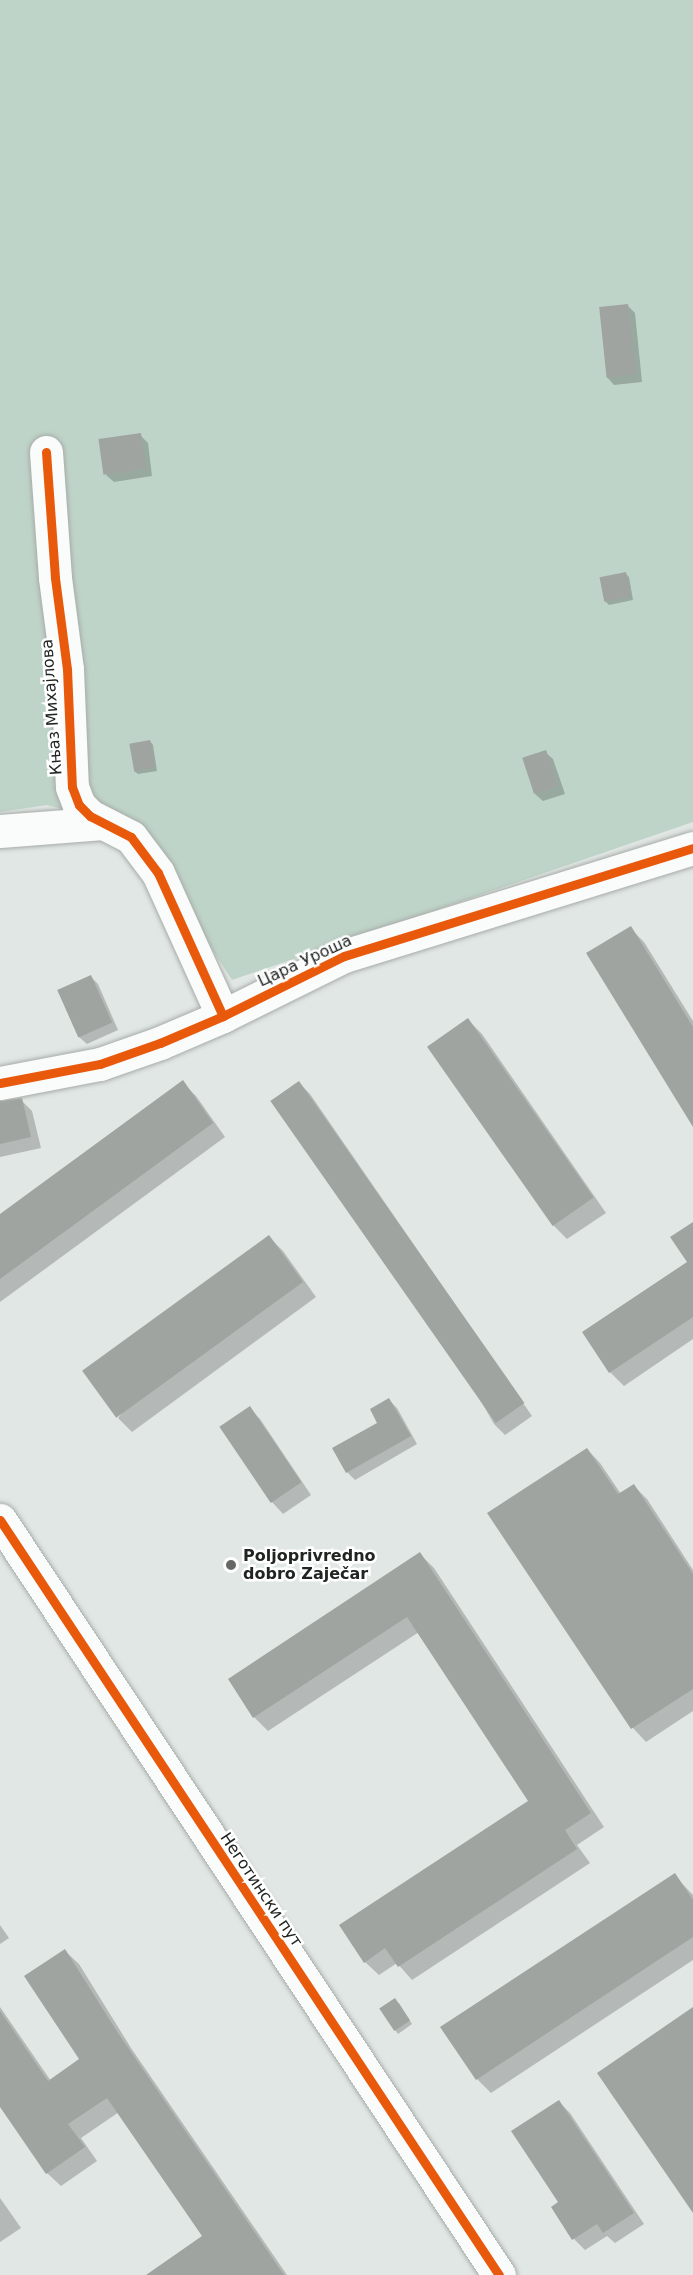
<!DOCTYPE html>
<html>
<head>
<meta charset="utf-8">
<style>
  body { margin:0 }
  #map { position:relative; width:693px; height:2275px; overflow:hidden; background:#e1e7e4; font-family:"DejaVu Sans",sans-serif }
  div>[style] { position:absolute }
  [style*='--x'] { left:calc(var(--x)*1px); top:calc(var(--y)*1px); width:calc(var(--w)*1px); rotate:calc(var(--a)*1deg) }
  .green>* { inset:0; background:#bfd4c8 }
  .shadow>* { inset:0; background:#0003 }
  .building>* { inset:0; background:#9fa4a1; transform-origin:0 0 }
  .roads { filter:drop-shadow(0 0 2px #a7aca9) drop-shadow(0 0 2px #a7aca9) }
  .minor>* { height:33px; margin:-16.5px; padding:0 16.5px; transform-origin:16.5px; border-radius:16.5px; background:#fafbfb }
  .cycleway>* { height:9px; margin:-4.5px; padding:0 4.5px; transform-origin:4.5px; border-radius:4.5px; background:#e8590c }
  .dots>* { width:16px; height:16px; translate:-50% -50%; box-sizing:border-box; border:3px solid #fff; border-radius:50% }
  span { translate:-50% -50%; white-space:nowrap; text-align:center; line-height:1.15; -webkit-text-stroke:5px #fff; paint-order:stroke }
  .street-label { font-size:16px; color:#212522 }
  .poi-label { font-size:16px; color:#212522; font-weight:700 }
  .left { translate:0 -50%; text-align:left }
</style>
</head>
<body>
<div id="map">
  <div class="green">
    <div style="clip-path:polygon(0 0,693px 0,693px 822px,232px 980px,132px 826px,47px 805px,0 812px)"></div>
  </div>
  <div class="shadow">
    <div style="clip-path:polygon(628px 306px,635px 313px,642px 382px,614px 385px,607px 377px)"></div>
    <div style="clip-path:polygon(140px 435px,148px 443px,152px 476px,114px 482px,106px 475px)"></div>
    <div style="clip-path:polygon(626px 574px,629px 577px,633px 600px,609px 605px,605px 601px)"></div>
    <div style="clip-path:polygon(150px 741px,153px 745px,157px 771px,138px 774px,134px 771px)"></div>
    <div style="clip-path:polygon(545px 752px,553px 759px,565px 794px,543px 801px,535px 794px)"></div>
    <div style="clip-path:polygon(630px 928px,644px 942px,693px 1021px,693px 1124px)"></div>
    <div style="clip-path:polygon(91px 977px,98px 984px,118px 1030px,87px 1044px,79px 1037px)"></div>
    <div style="clip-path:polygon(468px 1020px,482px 1034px,606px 1213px,567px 1239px,553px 1225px,429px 1046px)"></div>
    <div style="clip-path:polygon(182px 1082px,196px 1096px,225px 1137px,0 1302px,0 1216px)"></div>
    <div style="clip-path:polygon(299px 1083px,310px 1094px,532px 1416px,505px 1435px,494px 1424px)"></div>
    <div style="clip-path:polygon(21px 1100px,32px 1111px,41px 1148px,0 1157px,0 1102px)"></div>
    <div style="clip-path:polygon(693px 1223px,693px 1339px,624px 1386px,610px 1372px,689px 1262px)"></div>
    <div style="clip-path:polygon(268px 1236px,283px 1251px,316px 1297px,132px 1432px,118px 1418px)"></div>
    <div style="clip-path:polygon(389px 1400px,397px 1408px,417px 1444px,355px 1480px,347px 1472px,379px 1423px)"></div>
    <div style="clip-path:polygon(249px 1408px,260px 1419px,311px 1495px,283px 1514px,272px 1502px,221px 1427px)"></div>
    <div style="clip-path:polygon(587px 1449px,600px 1463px,621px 1494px,634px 1486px,647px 1499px,693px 1570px,693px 1711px,646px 1742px,633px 1728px,489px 1513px)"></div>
    <div style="clip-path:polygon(420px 1554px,434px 1568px,604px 1827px,577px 1845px,590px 1863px,412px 1980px,397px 1963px,379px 1975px,365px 1962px,530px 1801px,419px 1632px,268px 1731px,254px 1717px)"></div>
    <div style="clip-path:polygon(674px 1875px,693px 1895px,693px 1960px,491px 2093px,477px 2079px)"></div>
    <div style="clip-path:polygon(0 1925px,9px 1938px,0 1944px)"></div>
    <div style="clip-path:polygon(65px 1951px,79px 1964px,131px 2048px,287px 2275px,148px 2275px,204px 2237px,119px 2112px,81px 2138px,97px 2161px,61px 2186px,47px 2173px,0 2105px,0 2007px,51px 2081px,82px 2060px)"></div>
    <div style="clip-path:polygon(399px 2003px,412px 2024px,398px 2034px,381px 2009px)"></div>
    <div style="clip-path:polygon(559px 2102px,570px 2113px,644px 2224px,615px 2243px,607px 2236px,585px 2250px,574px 2239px,553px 2208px,560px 2203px)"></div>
    <div style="clip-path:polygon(0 2198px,21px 2228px,0 2242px)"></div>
  </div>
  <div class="building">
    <div style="left:628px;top:304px;width:71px;height:29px;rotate:84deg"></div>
    <div style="left:141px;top:433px;width:36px;height:43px;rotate:82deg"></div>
    <div style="left:626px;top:572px;width:25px;height:27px;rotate:79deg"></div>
    <div style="left:150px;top:740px;width:28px;height:21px;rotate:80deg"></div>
    <div style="left:546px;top:750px;width:38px;height:25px;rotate:72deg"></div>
    <div style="clip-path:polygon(631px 926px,693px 1027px,693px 1127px,586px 953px)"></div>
    <div style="left:91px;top:975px;width:52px;height:37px;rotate:66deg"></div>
    <div style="left:468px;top:1018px;width:219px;height:50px;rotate:55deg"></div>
    <div style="clip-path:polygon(183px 1080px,213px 1123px,0 1279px,0 1214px)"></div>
    <div style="left:299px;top:1081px;width:393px;height:35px;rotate:55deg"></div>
    <div style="clip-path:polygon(22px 1098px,31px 1137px,0 1144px,0 1101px)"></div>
    <div style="clip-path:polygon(693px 1222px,693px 1317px,609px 1373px,582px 1332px,687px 1262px,670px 1237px)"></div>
    <div style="left:269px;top:1235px;width:58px;height:231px;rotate:54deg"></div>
    <div style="clip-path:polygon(389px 1398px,411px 1436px,346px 1473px,332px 1448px,377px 1423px,370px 1409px)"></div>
    <div style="left:250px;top:1406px;width:92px;height:37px;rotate:56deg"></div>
    <div style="clip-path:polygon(587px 1448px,618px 1494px,634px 1484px,693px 1574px,693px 1689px,631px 1729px,487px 1513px)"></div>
    <div style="clip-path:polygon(420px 1552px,591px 1813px,565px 1830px,577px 1849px,398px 1967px,385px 1948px,364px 1963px,339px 1925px,528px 1801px,407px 1617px,253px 1718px,228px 1679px)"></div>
    <div style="clip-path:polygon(675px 1873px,693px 1900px,693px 1937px,476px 2080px,440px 2027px)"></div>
    <div style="clip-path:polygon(65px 1949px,118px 2033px,284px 2275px,146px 2275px,202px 2236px,107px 2098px,68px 2124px,85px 2147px,46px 2174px,0 2107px,0 2011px,48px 2081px,79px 2059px,24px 1976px)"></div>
    <div style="left:395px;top:1998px;width:27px;height:19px;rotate:56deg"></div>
    <div style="clip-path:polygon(693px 2007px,693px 2213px,597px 2073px)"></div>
    <div style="clip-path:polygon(559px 2100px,634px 2213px,603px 2233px,597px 2224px,572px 2240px,551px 2207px,558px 2202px,511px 2131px)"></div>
  </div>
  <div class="roads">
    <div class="minor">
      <div style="--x:46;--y:452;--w:126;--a:85.9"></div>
      <div style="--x:55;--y:578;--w:92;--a:82.5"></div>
      <div style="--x:67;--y:669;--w:118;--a:87.6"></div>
      <div style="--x:72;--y:787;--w:19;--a:69"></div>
      <div style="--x:79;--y:805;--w:16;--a:45"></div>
      <div style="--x:90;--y:816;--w:46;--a:27.1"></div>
      <div style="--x:131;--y:837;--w:45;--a:53.1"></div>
      <div style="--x:158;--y:873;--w:157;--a:65.6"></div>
      <div style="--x:0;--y:831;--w:103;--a:-4.4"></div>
      <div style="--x:0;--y:1083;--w:102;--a:-10.8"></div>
      <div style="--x:100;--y:1064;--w:64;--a:-19.3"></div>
      <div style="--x:160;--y:1043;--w:69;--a:-23.2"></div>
      <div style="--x:223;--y:1016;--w:135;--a:-26.4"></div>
      <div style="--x:344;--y:956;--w:365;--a:-17.2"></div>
      <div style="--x:0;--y:1520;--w:905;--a:56.54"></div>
    </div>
  </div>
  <div class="cycleway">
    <div style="--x:46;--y:452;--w:126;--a:85.9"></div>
    <div style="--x:55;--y:578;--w:92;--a:82.5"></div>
    <div style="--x:67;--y:669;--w:118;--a:87.6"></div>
    <div style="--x:72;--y:787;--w:19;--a:69"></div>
    <div style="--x:79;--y:805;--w:16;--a:45"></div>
    <div style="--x:90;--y:816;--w:46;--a:27.1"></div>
    <div style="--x:131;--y:837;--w:45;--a:53.1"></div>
    <div style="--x:158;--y:873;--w:157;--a:65.6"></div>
    <div style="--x:0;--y:1083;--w:102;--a:-10.8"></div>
    <div style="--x:100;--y:1064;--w:64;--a:-19.3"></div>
    <div style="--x:160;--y:1043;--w:69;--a:-23.2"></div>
    <div style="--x:223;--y:1016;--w:135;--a:-26.4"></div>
    <div style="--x:344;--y:956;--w:365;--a:-17.2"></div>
    <div style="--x:0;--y:1520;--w:905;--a:56.54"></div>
  </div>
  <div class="dots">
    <div style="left:231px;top:1565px;background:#646966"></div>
  </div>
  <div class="street-label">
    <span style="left:52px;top:707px;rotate:-94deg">Књаз Михајлова</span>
    <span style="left:305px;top:961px;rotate:-25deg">Цара Уроша</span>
    <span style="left:261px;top:1890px;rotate:56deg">Неготински пут</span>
  </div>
  <div class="poi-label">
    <span class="left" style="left:243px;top:1565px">Poljoprivredno<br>dobro Zaječar</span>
  </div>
</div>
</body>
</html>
